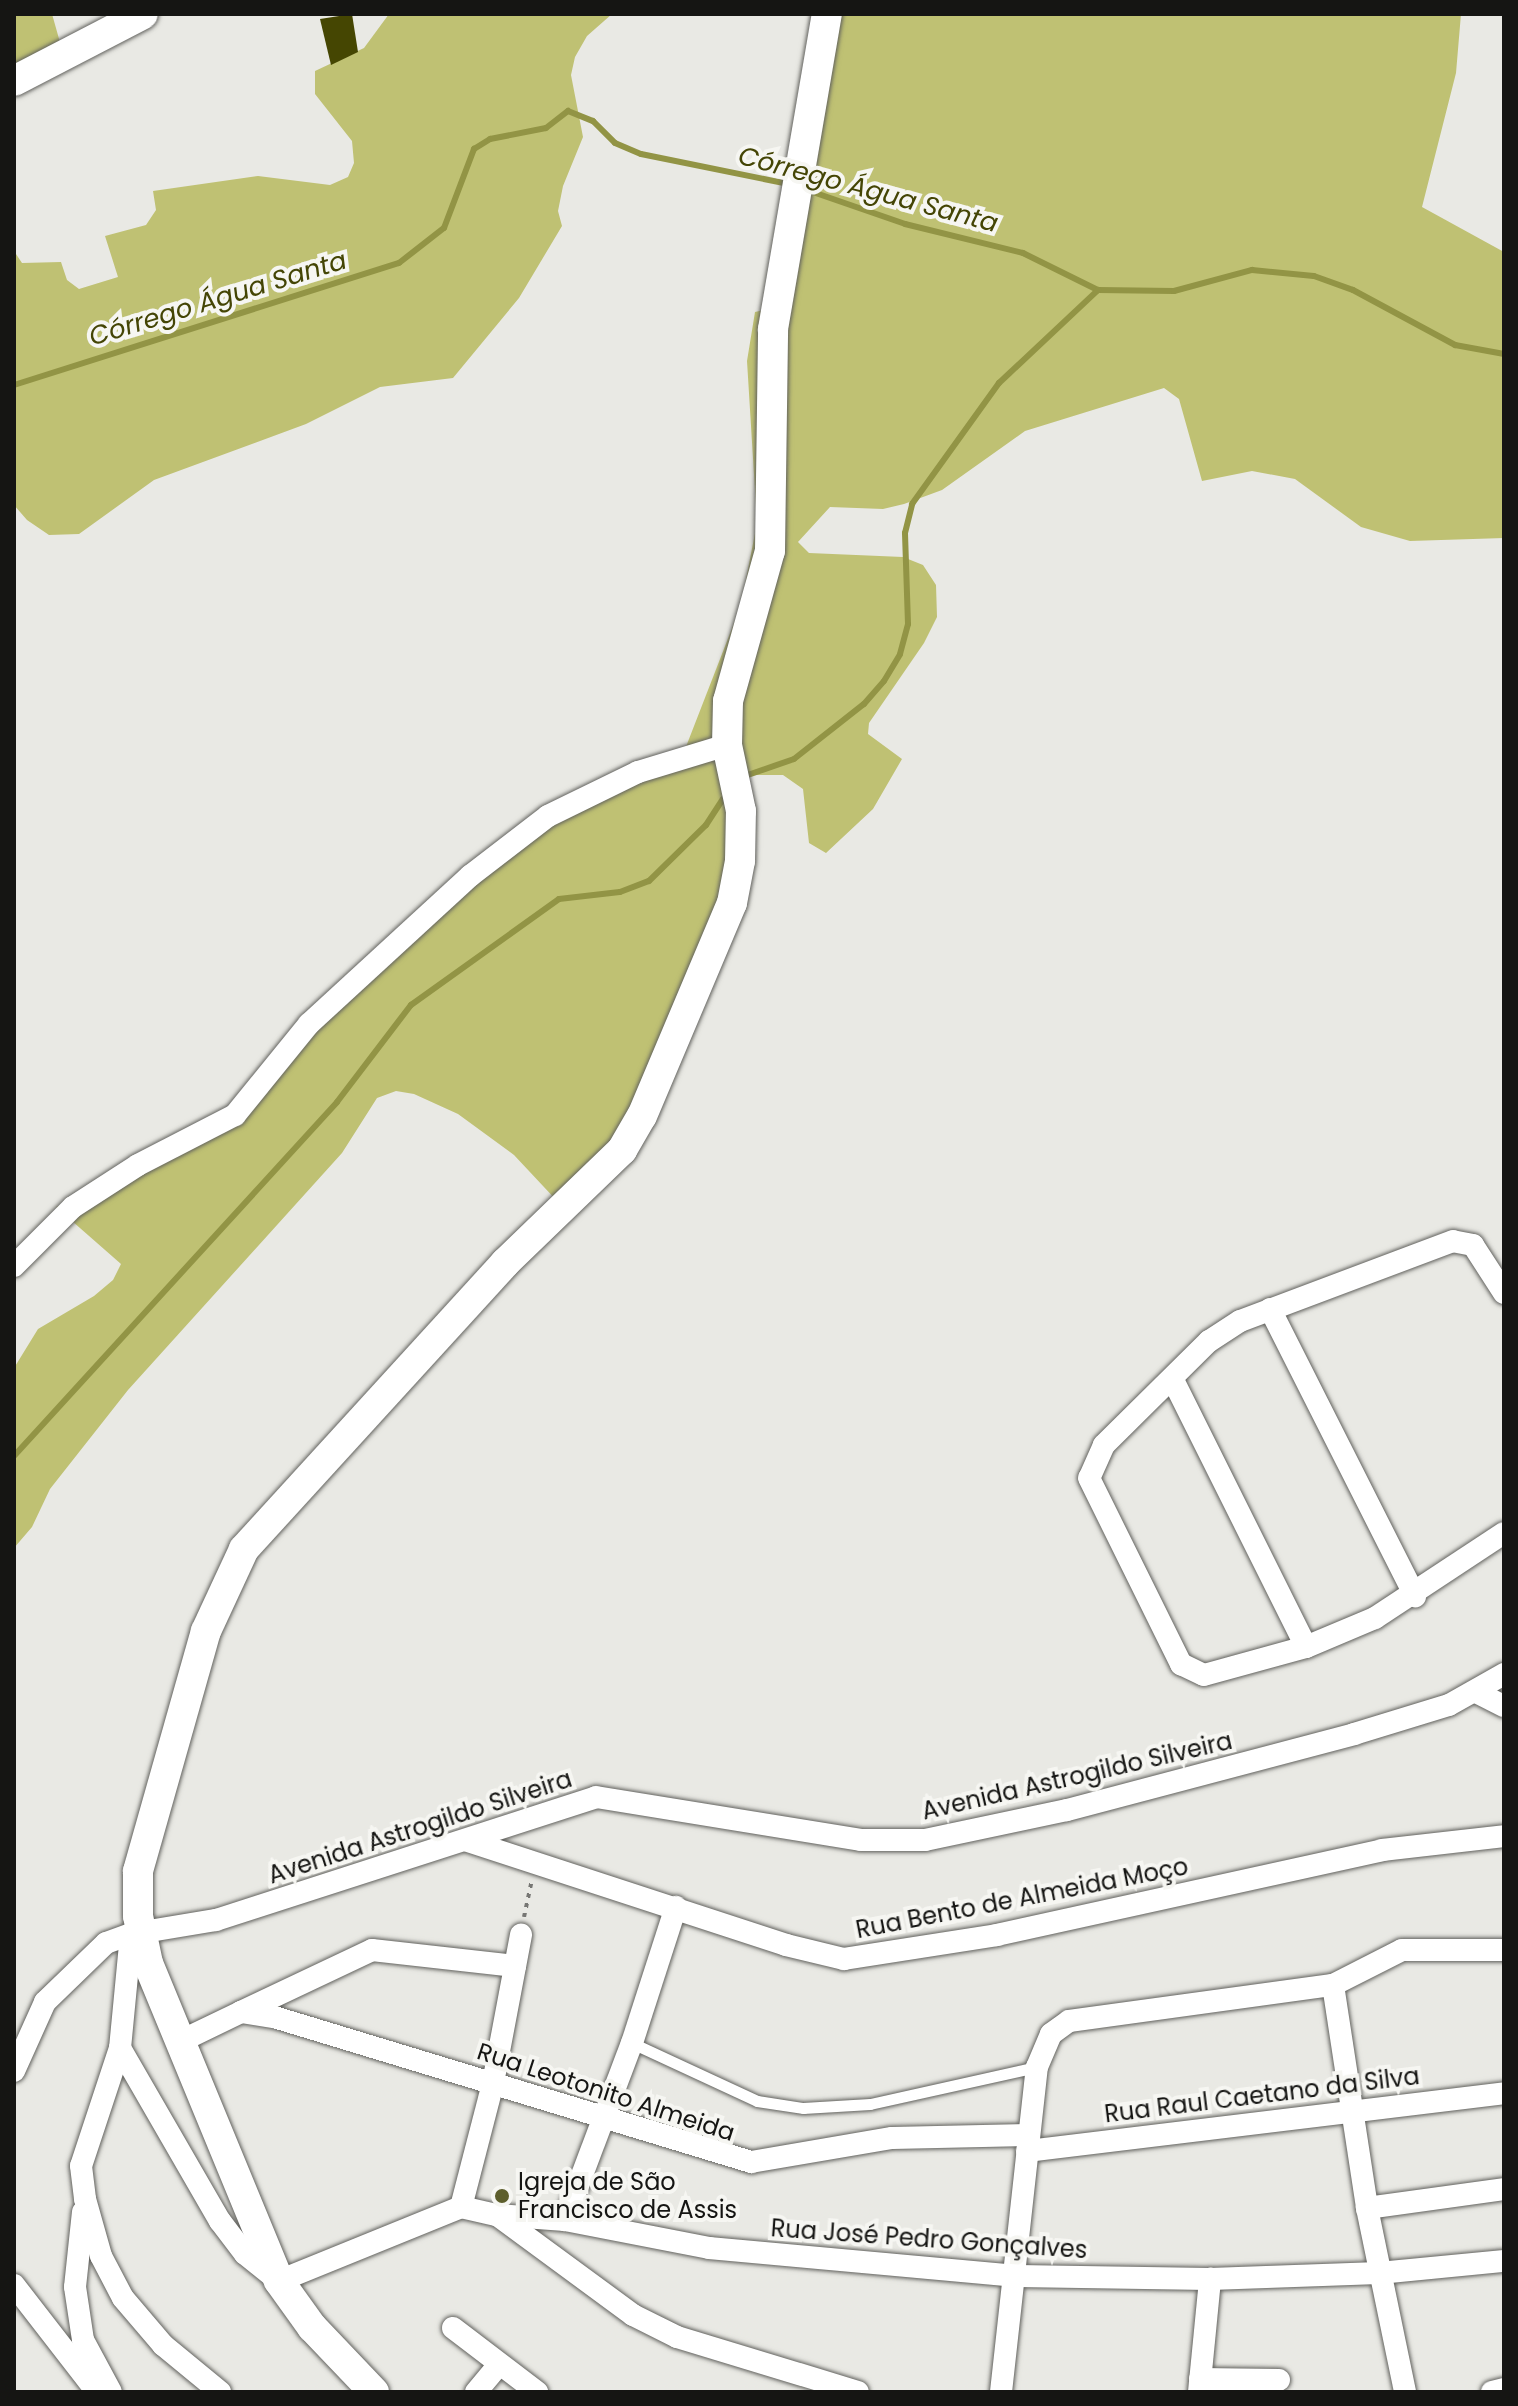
<!DOCTYPE html>
<html>
<head>
<meta charset="utf-8">
<style>
  body { margin:0 }
  #map { position:relative; width:1518px; height:2406px; overflow:hidden; background:#e9e9e4; font-family:Poppins,sans-serif }
  div>[style] { position:absolute }
  [style*='--x'] { left:calc(var(--x)*1px); top:calc(var(--y)*1px); width:calc(var(--w)*1px); rotate:calc(var(--a)*1deg) }
  .green>* { inset:0; background:#bfc173 }
  .stream>* { height:6px; margin:-3px; padding:0 3px; transform-origin:3px; border-radius:3px; background:#929445 }
  .building>* { inset:0; background:#454602 }
  .path>* { height:4px; margin-top:-2px; transform-origin:0; background:repeating-linear-gradient(90deg,#777774 0 4px,transparent 0 10px) }
  .roads { filter:drop-shadow(0 0 2px #61615d) drop-shadow(0 0 2px #61615d) }
  .lane>* { height:11px; margin:-5.5px; padding:0 5.5px; transform-origin:5.5px; border-radius:5.5px; background:#fff }
  .street>* { height:22px; margin:-11px; padding:0 11px; transform-origin:11px; border-radius:11px; background:#fff }
  .secondary>* { height:30px; margin:-15px; padding:0 15px; transform-origin:15px; border-radius:15px; background:#fff }
  .dots>* { width:22px; height:22px; translate:-50% -50%; box-sizing:border-box; border:4px solid #f6f6f2; border-radius:50% }
  span { translate:-50% -50%; white-space:nowrap; text-align:center; line-height:1.15; -webkit-text-stroke:8px #f6f6f2; paint-order:stroke }
  .street-label { font-size:24px; color:#151513 }
  .poi-label { font-size:24px; color:#151513 }
  .left { translate:0 -50%; text-align:left }
  .water-label { font-size:26px; color:#444505; font-style:italic }
  .frame { position:absolute; inset:0; border:16px solid #151513; pointer-events:none }
</style>
</head>
<body>
<div id="map">
  <div class="green">
    <div style="clip-path:polygon(14px 14px,52px 14px,61px 46px,14px 71px)"></div>
    <div style="clip-path:polygon(389px 14px,612px 14px,587px 36px,575px 57px,571px 75px,583px 137px,563px 186px,558px 211px,562px 226px,519px 298px,453px 378px,380px 387px,306px 424px,154px 480px,79px 534px,49px 535px,27px 520px,14px 505px,14px 251px,22px 263px,61px 262px,67px 280px,79px 289px,118px 277px,105px 236px,146px 225px,156px 210px,153px 191px,258px 176px,330px 185px,348px 177px,354px 163px,352px 141px,315px 94px,315px 71px,364px 48px)"></div>
    <div style="clip-path:polygon(839px 14px,1461px 14px,1456px 73px,1422px 207px,1504px 252px,1504px 538px,1410px 541px,1361px 527px,1295px 479px,1252px 471px,1202px 481px,1179px 399px,1164px 388px,1025px 431px,942px 490px,904px 504px,883px 509px,830px 507px,798px 542px,809px 553px,903px 557px,923px 565px,936px 585px,937px 617px,924px 643px,869px 723px,868px 734px,902px 759px,873px 809px,826px 853px,809px 843px,803px 789px,783px 775px,734px 775px,742px 846px,637px 1119px,558px 1202px,514px 1155px,458px 1114px,414px 1094px,396px 1091px,377px 1098px,342px 1153px,128px 1390px,50px 1489px,32px 1527px,14px 1548px,14px 1368px,38px 1329px,94px 1296px,113px 1280px,121px 1264px,56px 1207px,246px 1105px,325px 1018px,479px 871px,598px 789px,682px 757px,741px 605px,757px 523px,747px 361px,755px 312px,783px 306px)"></div>
  </div>
  <div class="stream">
    <div style="--x:807;--y:190;--w:104;--a:19.1"></div>
    <div style="--x:905;--y:224;--w:122;--a:13.8"></div>
    <div style="--x:1023;--y:253;--w:84;--a:26.3"></div>
    <div style="--x:1098;--y:290;--w:76;--a:0.8"></div>
    <div style="--x:1174;--y:291;--w:81;--a:-15.1"></div>
    <div style="--x:1252;--y:270;--w:62;--a:5.5"></div>
    <div style="--x:1314;--y:276;--w:41;--a:19.7"></div>
    <div style="--x:1353;--y:290;--w:116;--a:28.3"></div>
    <div style="--x:1455;--y:345;--w:50;--a:10.4"></div>
    <div style="--x:14;--y:385;--w:404;--a:-17.6"></div>
    <div style="--x:399;--y:263;--w:57;--a:-37.9"></div>
    <div style="--x:444;--y:228;--w:85;--a:-69.2"></div>
    <div style="--x:474;--y:149;--w:19;--a:-32"></div>
    <div style="--x:490;--y:139;--w:57;--a:-11.1"></div>
    <div style="--x:546;--y:128;--w:28;--a:-38"></div>
    <div style="--x:568;--y:111;--w:27;--a:22"></div>
    <div style="--x:593;--y:121;--w:31;--a:45"></div>
    <div style="--x:615;--y:143;--w:28;--a:23"></div>
    <div style="--x:641;--y:154;--w:151;--a:11.5"></div>
    <div style="--x:742;--y:777;--w:55;--a:-19.1"></div>
    <div style="--x:794;--y:759;--w:89;--a:-38.2"></div>
    <div style="--x:864;--y:704;--w:30;--a:-49"></div>
    <div style="--x:884;--y:681;--w:31;--a:-59"></div>
    <div style="--x:900;--y:654;--w:31;--a:-75"></div>
    <div style="--x:908;--y:624;--w:91;--a:-91.9"></div>
    <div style="--x:905;--y:533;--w:30;--a:-76"></div>
    <div style="--x:912;--y:504;--w:149;--a:-54.3"></div>
    <div style="--x:999;--y:383;--w:136;--a:-43.2"></div>
    <div style="--x:14;--y:1456;--w:479;--a:-47.6"></div>
    <div style="--x:337;--y:1102;--w:122;--a:-52.7"></div>
    <div style="--x:411;--y:1005;--w:182;--a:-35.6"></div>
    <div style="--x:559;--y:899;--w:61;--a:-6.5"></div>
    <div style="--x:620;--y:892;--w:31;--a:-21"></div>
    <div style="--x:649;--y:881;--w:80;--a:-44.5"></div>
    <div style="--x:706;--y:825;--w:31;--a:-57"></div>
  </div>
  <div class="building">
    <div style="clip-path:polygon(352px 14px,358px 52px,331px 65px,320px 19px)"></div>
  </div>
  <div class="path">
    <div style="--x:524;--y:1917;--w:35;--a:-78"></div>
  </div>
  <div class="roads">
    <div class="lane">
      <div style="--x:632;--y:2043;--w:138;--a:24.9"></div>
      <div style="--x:757;--y:2101;--w:47;--a:8.7"></div>
      <div style="--x:803;--y:2108;--w:67;--a:-3.4"></div>
      <div style="--x:870;--y:2104;--w:171;--a:-12.5"></div>
    </div>
    <div class="street">
      <div style="--x:14;--y:1266;--w:83;--a:-45"></div>
      <div style="--x:73;--y:1207;--w:77;--a:-32.9"></div>
      <div style="--x:138;--y:1165;--w:109;--a:-27.3"></div>
      <div style="--x:235;--y:1115;--w:117;--a:-50.9"></div>
      <div style="--x:309;--y:1024;--w:219;--a:-42.6"></div>
      <div style="--x:470;--y:876;--w:98;--a:-37.6"></div>
      <div style="--x:548;--y:816;--w:100;--a:-26.1"></div>
      <div style="--x:638;--y:772;--w:93;--a:-16.9"></div>
      <div style="--x:1504;--y:1293;--w:57;--a:-122.9"></div>
      <div style="--x:1473;--y:1245;--w:20;--a:-169"></div>
      <div style="--x:1453;--y:1241;--w:228;--a:159.4"></div>
      <div style="--x:1240;--y:1321;--w:37;--a:147"></div>
      <div style="--x:1209;--y:1341;--w:148;--a:135.3"></div>
      <div style="--x:1104;--y:1445;--w:36;--a:114"></div>
      <div style="--x:1089;--y:1478;--w:208;--a:63.7"></div>
      <div style="--x:1181;--y:1664;--w:25;--a:26"></div>
      <div style="--x:1204;--y:1675;--w:106;--a:-15.4"></div>
      <div style="--x:1306;--y:1647;--w:75;--a:-22.8"></div>
      <div style="--x:1375;--y:1618;--w:154;--a:-33.4"></div>
      <div style="--x:1270;--y:1309;--w:322;--a:63.2"></div>
      <div style="--x:1173;--y:1380;--w:298;--a:63.5"></div>
      <div style="--x:1476;--y:1692;--w:31;--a:27"></div>
      <div style="--x:468;--y:1841;--w:335;--a:18.1"></div>
      <div style="--x:786;--y:1945;--w:60;--a:13.6"></div>
      <div style="--x:844;--y:1959;--w:155;--a:-8.9"></div>
      <div style="--x:997;--y:1935;--w:394;--a:-12.4"></div>
      <div style="--x:1382;--y:1850;--w:123;--a:-6.5"></div>
      <div style="--x:131;--y:1934;--w:115;--a:95.5"></div>
      <div style="--x:120;--y:2048;--w:124;--a:108.3"></div>
      <div style="--x:81;--y:2166;--w:33;--a:83"></div>
      <div style="--x:85;--y:2199;--w:59;--a:74.3"></div>
      <div style="--x:101;--y:2256;--w:47;--a:62.4"></div>
      <div style="--x:123;--y:2298;--w:62;--a:49.6"></div>
      <div style="--x:163;--y:2345;--w:74;--a:39.5"></div>
      <div style="--x:1333;--y:1985;--w:226;--a:81.3"></div>
      <div style="--x:1367;--y:2208;--w:188;--a:78.3"></div>
      <div style="--x:241;--y:2012;--w:145;--a:-25.3"></div>
      <div style="--x:372;--y:1950;--w:144;--a:6.4"></div>
      <div style="--x:181;--y:2041;--w:67;--a:-25.8"></div>
      <div style="--x:241;--y:2012;--w:33;--a:9"></div>
      <div style="--x:274;--y:2017;--w:499;--a:16.9"></div>
      <div style="--x:751;--y:2162;--w:143;--a:-9.7"></div>
      <div style="--x:892;--y:2138;--w:136;--a:-1.3"></div>
      <div style="--x:120;--y:2048;--w:200;--a:60"></div>
      <div style="--x:220;--y:2221;--w:41;--a:52.9"></div>
      <div style="--x:245;--y:2254;--w:43;--a:38.5"></div>
      <div style="--x:279;--y:2281;--w:196;--a:-22.1"></div>
      <div style="--x:461;--y:2207;--w:37;--a:13"></div>
      <div style="--x:497;--y:2215;--w:169;--a:36.3"></div>
      <div style="--x:633;--y:2315;--w:49;--a:26.6"></div>
      <div style="--x:677;--y:2337;--w:189;--a:16.9"></div>
      <div style="--x:14;--y:2071;--w:76;--a:-65.8"></div>
      <div style="--x:45;--y:2002;--w:85;--a:-44"></div>
      <div style="--x:106;--y:1943;--w:27;--a:-20"></div>
      <div style="--x:131;--y:1934;--w:86;--a:-9.4"></div>
      <div style="--x:216;--y:1920;--w:399;--a:-17.9"></div>
      <div style="--x:596;--y:1797;--w:268;--a:9.2"></div>
      <div style="--x:861;--y:1840;--w:64;--a:0"></div>
      <div style="--x:925;--y:1840;--w:145;--a:-11.9"></div>
      <div style="--x:1067;--y:1810;--w:297;--a:-14.8"></div>
      <div style="--x:1354;--y:1734;--w:99;--a:-17"></div>
      <div style="--x:1449;--y:1705;--w:63;--a:-29.4"></div>
      <div style="--x:1027;--y:2151;--w:481;--a:-6.9"></div>
      <div style="--x:461;--y:2207;--w:128;--a:-75.5"></div>
      <div style="--x:493;--y:2083;--w:151;--a:-79.3"></div>
      <div style="--x:1367;--y:2208;--w:138;--a:-7.9"></div>
      <div style="--x:83;--y:2212;--w:75;--a:96.1"></div>
      <div style="--x:75;--y:2287;--w:54;--a:81.4"></div>
      <div style="--x:83;--y:2340;--w:59;--a:61.7"></div>
      <div style="--x:497;--y:2215;--w:68;--a:4.2"></div>
      <div style="--x:565;--y:2220;--w:147;--a:11"></div>
      <div style="--x:709;--y:2248;--w:309;--a:5.2"></div>
      <div style="--x:1017;--y:2276;--w:193;--a:0.9"></div>
      <div style="--x:1210;--y:2279;--w:169;--a:-2"></div>
      <div style="--x:1379;--y:2273;--w:126;--a:-5.5"></div>
      <div style="--x:565;--y:2220;--w:189;--a:-69.3"></div>
      <div style="--x:632;--y:2043;--w:143;--a:-72.1"></div>
      <div style="--x:14;--y:2285;--w:135;--a:52.2"></div>
      <div style="--x:453;--y:2328;--w:106;--a:37.3"></div>
      <div style="--x:1200;--y:2379;--w:79;--a:0.7"></div>
      <div style="--x:476;--y:2392;--w:35;--a:-50"></div>
      <div style="--x:1001;--y:2392;--w:327;--a:-83.7"></div>
      <div style="--x:1037;--y:2067;--w:36;--a:-67"></div>
      <div style="--x:1051;--y:2034;--w:22;--a:-36"></div>
      <div style="--x:1069;--y:2021;--w:266;--a:-7.8"></div>
      <div style="--x:1333;--y:1985;--w:77;--a:-26.9"></div>
      <div style="--x:1402;--y:1950;--w:102;--a:0"></div>
      <div style="--x:1199;--y:2392;--w:114;--a:-84.4"></div>
      <div style="--x:1492;--y:2392;--w:12;--a:-14"></div>
    </div>
    <div class="secondary">
      <div style="--x:14;--y:81;--w:145;--a:-27.4"></div>
      <div style="--x:374;--y:2392;--w:90;--a:-133.6"></div>
      <div style="--x:312;--y:2327;--w:57;--a:-125.7"></div>
      <div style="--x:279;--y:2281;--w:344;--a:-112.4"></div>
      <div style="--x:148;--y:1963;--w:48;--a:-102"></div>
      <div style="--x:138;--y:1916;--w:45;--a:-90"></div>
      <div style="--x:138;--y:1871;--w:249;--a:-74.2"></div>
      <div style="--x:206;--y:1631;--w:90;--a:-65.1"></div>
      <div style="--x:244;--y:1549;--w:387;--a:-47.6"></div>
      <div style="--x:505;--y:1263;--w:163;--a:-44"></div>
      <div style="--x:622;--y:1150;--w:39;--a:-60"></div>
      <div style="--x:642;--y:1116;--w:231;--a:-67.1"></div>
      <div style="--x:732;--y:903;--w:43;--a:-79.2"></div>
      <div style="--x:740;--y:861;--w:50;--a:-88.9"></div>
      <div style="--x:741;--y:811;--w:67;--a:-102"></div>
      <div style="--x:727;--y:745;--w:44;--a:-88.7"></div>
      <div style="--x:728;--y:701;--w:156;--a:-74.4"></div>
      <div style="--x:770;--y:551;--w:222;--a:-89.2"></div>
      <div style="--x:773;--y:329;--w:320;--a:-80.3"></div>
    </div>
  </div>
  <div class="dots">
    <div style="left:502px;top:2196px;background:#5d5e2c"></div>
  </div>
  <div class="street-label">
    <span style="left:1077px;top:1776px;rotate:-13deg">Avenida Astrogildo Silveira</span>
    <span style="left:420px;top:1827px;rotate:-18deg">Avenida Astrogildo Silveira</span>
    <span style="left:1022px;top:1898px;rotate:-11deg">Rua Bento de Almeida Moço</span>
    <span style="left:606px;top:2092px;rotate:18deg">Rua Leotonito Almeida</span>
    <span style="left:1262px;top:2095px;rotate:-7deg">Rua Raul Caetano da Silva</span>
    <span style="left:929px;top:2239px;rotate:4deg">Rua José Pedro Gonçalves</span>
  </div>
  <div class="poi-label">
    <span class="left" style="left:518px;top:2196px">Igreja de São<br>Francisco de Assis</span>
  </div>
  <div class="water-label">
    <span style="left:868px;top:190px;rotate:15deg">Córrego Água Santa</span>
    <span style="left:218px;top:299px;rotate:-17deg">Córrego Água Santa</span>
  </div>
  <div class="frame"></div>
</div>
</body>
</html>
